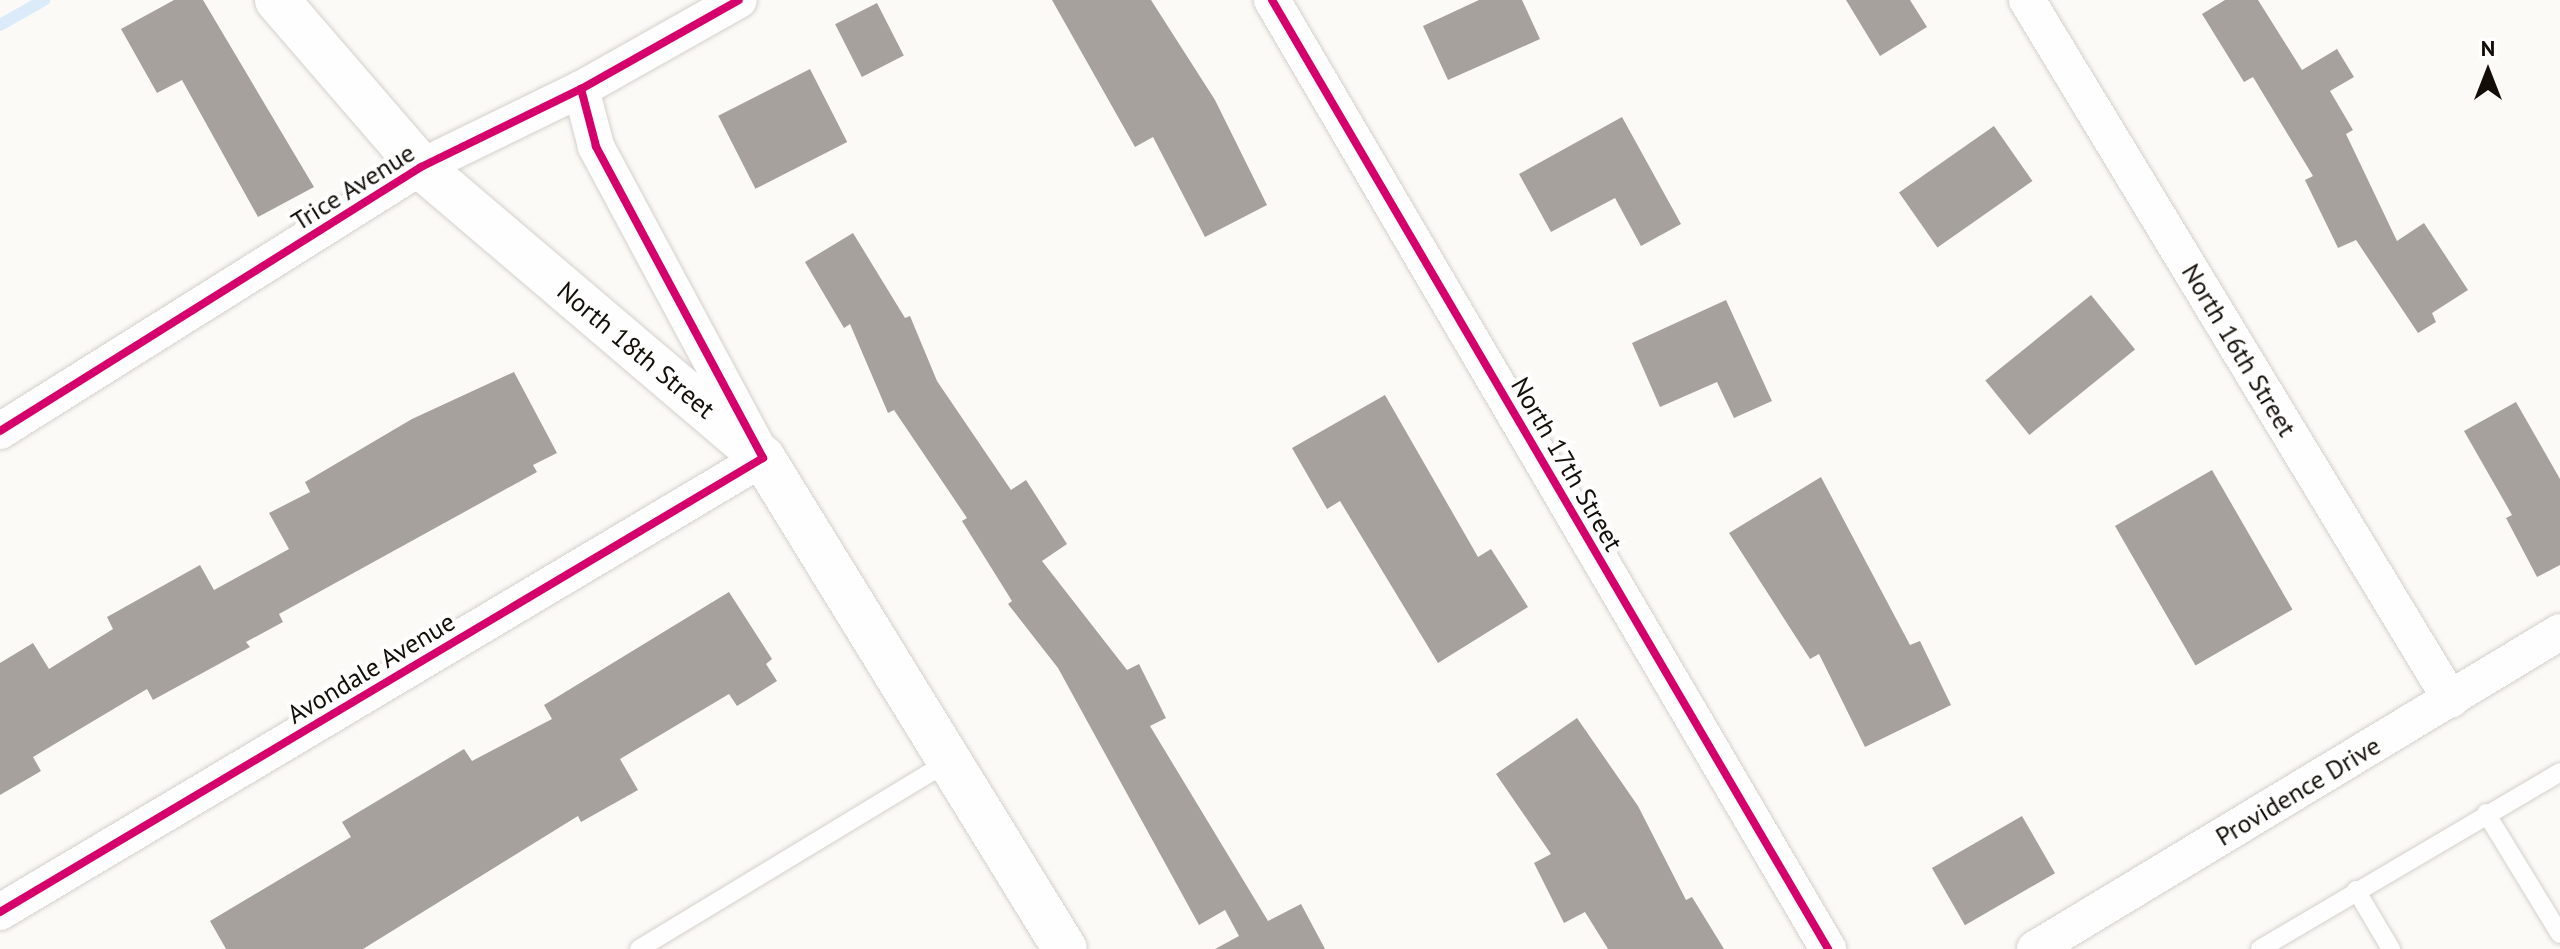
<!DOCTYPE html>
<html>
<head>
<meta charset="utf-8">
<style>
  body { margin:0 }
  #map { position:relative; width:2560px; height:949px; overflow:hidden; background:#fcfaf7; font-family:"PT Sans",sans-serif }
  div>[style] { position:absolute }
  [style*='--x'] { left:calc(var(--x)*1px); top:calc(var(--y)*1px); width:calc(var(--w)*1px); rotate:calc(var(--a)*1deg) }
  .stream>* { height:12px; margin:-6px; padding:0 6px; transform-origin:6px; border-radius:6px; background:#dcebfa }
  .building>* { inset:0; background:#a6a19c; transform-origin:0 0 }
  .roads { filter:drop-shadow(0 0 2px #d4d1cc) drop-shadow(0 0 2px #d4d1cc) }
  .lane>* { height:18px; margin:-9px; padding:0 9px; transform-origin:9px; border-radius:9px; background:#fffefe }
  .street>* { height:36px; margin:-18px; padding:0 18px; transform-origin:18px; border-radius:18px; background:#fffefe }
  .primary>* { height:44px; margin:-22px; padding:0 22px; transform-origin:22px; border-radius:22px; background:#fffefe }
  .cycleway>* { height:8px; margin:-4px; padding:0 4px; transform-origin:4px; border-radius:4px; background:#d6006c }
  span { translate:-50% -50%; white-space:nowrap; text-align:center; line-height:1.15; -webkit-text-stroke:8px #fff; paint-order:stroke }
  .street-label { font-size:26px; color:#120d06 }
  .north { position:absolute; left:2448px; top:32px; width:80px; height:80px; -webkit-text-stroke:6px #fff; paint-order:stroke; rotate:0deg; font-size:22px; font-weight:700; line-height:32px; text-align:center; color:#120d06 }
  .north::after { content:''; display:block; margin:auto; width:28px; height:36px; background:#120d06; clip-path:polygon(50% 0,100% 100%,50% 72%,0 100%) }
</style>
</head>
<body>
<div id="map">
  <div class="stream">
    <div style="--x:0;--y:25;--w:51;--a:-29.6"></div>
  </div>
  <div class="building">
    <div style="clip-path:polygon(174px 0,203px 0,314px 187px,258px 217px,182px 80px,157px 93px,121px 29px)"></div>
    <div style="clip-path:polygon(1052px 0,1151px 0,1215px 100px,1267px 205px,1205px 237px,1153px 137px,1135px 147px)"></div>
    <div style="clip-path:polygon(1479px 0,1522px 0,1540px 39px,1448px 80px,1423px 26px)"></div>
    <div style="clip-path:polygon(1846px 0,1910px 0,1927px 27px,1880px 56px)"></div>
    <div style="clip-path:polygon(2225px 0,2258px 0,2302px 70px,2337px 49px,2354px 77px,2330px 91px,2353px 130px,2346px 134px,2397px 241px,2424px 223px,2468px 290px,2432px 313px,2436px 322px,2418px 333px,2356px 240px,2338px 248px,2305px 180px,2313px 176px,2253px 77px,2244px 82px,2202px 14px)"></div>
    <div style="left:877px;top:3px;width:59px;height:47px;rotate:63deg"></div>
    <div style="left:810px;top:69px;width:82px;height:103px;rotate:63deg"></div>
    <div style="clip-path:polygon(1622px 117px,1681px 224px,1641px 246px,1615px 198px,1551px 232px,1519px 174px)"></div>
    <div style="left:1994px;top:126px;width:67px;height:116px;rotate:55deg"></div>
    <div style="clip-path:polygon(853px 233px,905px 318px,910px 316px,937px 381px,1011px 490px,1026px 480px,1067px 544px,1042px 561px,1127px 670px,1139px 664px,1166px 718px,1150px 726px,1268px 921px,1301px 904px,1325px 949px,1215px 949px,1239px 936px,1225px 910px,1199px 925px,1058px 668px,1008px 604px,1012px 601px,962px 521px,967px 518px,894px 410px,888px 413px,850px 324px,844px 328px,805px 262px)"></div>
    <div style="left:2091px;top:295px;width:70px;height:136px;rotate:51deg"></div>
    <div style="clip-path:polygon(1726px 300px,1772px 401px,1734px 418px,1717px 382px,1660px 407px,1632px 343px)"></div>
    <div style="clip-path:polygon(514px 372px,557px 453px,533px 465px,537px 472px,279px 614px,283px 622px,246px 642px,250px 647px,153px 700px,147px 689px,33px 757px,41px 771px,0 795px,0 663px,33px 643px,49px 669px,113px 629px,107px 617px,200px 565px,214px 590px,289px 549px,269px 513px,310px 492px,305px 482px,412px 419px)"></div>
    <div style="clip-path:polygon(1385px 395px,1478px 557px,1491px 549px,1528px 607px,1438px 663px,1340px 501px,1327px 509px,1292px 448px)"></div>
    <div style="clip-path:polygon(2516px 402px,2560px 479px,2560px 565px,2537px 577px,2506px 518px,2512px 515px,2464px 431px)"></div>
    <div style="left:2212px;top:470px;width:161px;height:112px;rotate:60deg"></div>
    <div style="clip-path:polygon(1821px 477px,1910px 645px,1920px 641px,1951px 705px,1865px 747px,1819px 654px,1810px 659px,1729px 533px)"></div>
    <div style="clip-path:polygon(729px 592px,772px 659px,766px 664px,777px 681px,737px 706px,729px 694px,620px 759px,638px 790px,581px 822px,578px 816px,363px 949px,226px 949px,210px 921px,351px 837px,342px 822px,464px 749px,472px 761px,552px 719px,544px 705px)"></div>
    <div style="clip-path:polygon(1577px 718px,1638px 806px,1686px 900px,1692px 897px,1724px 949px,1608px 949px,1585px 912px,1564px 923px,1534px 863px,1551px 854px,1496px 774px)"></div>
    <div style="left:2022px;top:816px;width:66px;height:104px;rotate:60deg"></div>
  </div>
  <div class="roads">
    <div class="lane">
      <div style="--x:2486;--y:813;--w:142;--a:58.6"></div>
      <div style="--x:2356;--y:890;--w:69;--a:59.3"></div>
      <div style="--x:639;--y:949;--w:363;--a:-31.2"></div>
      <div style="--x:2260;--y:949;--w:348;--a:-30.5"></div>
    </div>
    <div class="street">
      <div style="--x:1272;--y:0;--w:1100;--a:59.63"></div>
      <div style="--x:2027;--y:0;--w:818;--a:58.8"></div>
      <div style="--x:0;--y:431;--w:497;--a:-32.1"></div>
      <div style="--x:421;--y:167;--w:178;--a:-26"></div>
      <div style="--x:581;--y:89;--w:181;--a:-29.4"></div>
      <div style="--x:0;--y:912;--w:888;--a:-30.75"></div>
      <div style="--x:763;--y:458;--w:354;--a:-118.2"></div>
      <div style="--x:596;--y:146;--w:59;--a:-104.7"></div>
      <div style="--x:2035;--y:949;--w:613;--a:-31.12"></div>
    </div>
    <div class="primary">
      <div style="--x:277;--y:0;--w:221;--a:49.2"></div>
      <div style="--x:421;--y:167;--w:449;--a:40.4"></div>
      <div style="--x:763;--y:458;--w:576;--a:58.41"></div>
    </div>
  </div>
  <div class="cycleway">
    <div style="--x:1272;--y:0;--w:1100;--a:59.63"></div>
    <div style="--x:0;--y:431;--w:497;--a:-32.1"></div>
    <div style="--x:421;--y:167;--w:178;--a:-26"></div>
    <div style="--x:581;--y:89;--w:181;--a:-29.4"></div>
    <div style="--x:0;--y:912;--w:888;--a:-30.75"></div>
    <div style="--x:763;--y:458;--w:354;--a:-118.2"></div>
    <div style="--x:596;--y:146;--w:59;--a:-104.7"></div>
  </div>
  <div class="street-label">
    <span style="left:353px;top:187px;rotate:-32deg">Trice Avenue</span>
    <span style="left:636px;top:350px;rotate:40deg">North 18th Street</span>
    <span style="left:2239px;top:350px;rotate:59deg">North 16th Street</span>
    <span style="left:1567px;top:464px;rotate:60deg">North 17th Street</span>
    <span style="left:371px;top:668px;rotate:-31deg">Avondale Avenue</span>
    <span style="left:2298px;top:791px;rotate:-31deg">Providence Drive</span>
  </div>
  <div class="north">N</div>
</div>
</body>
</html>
